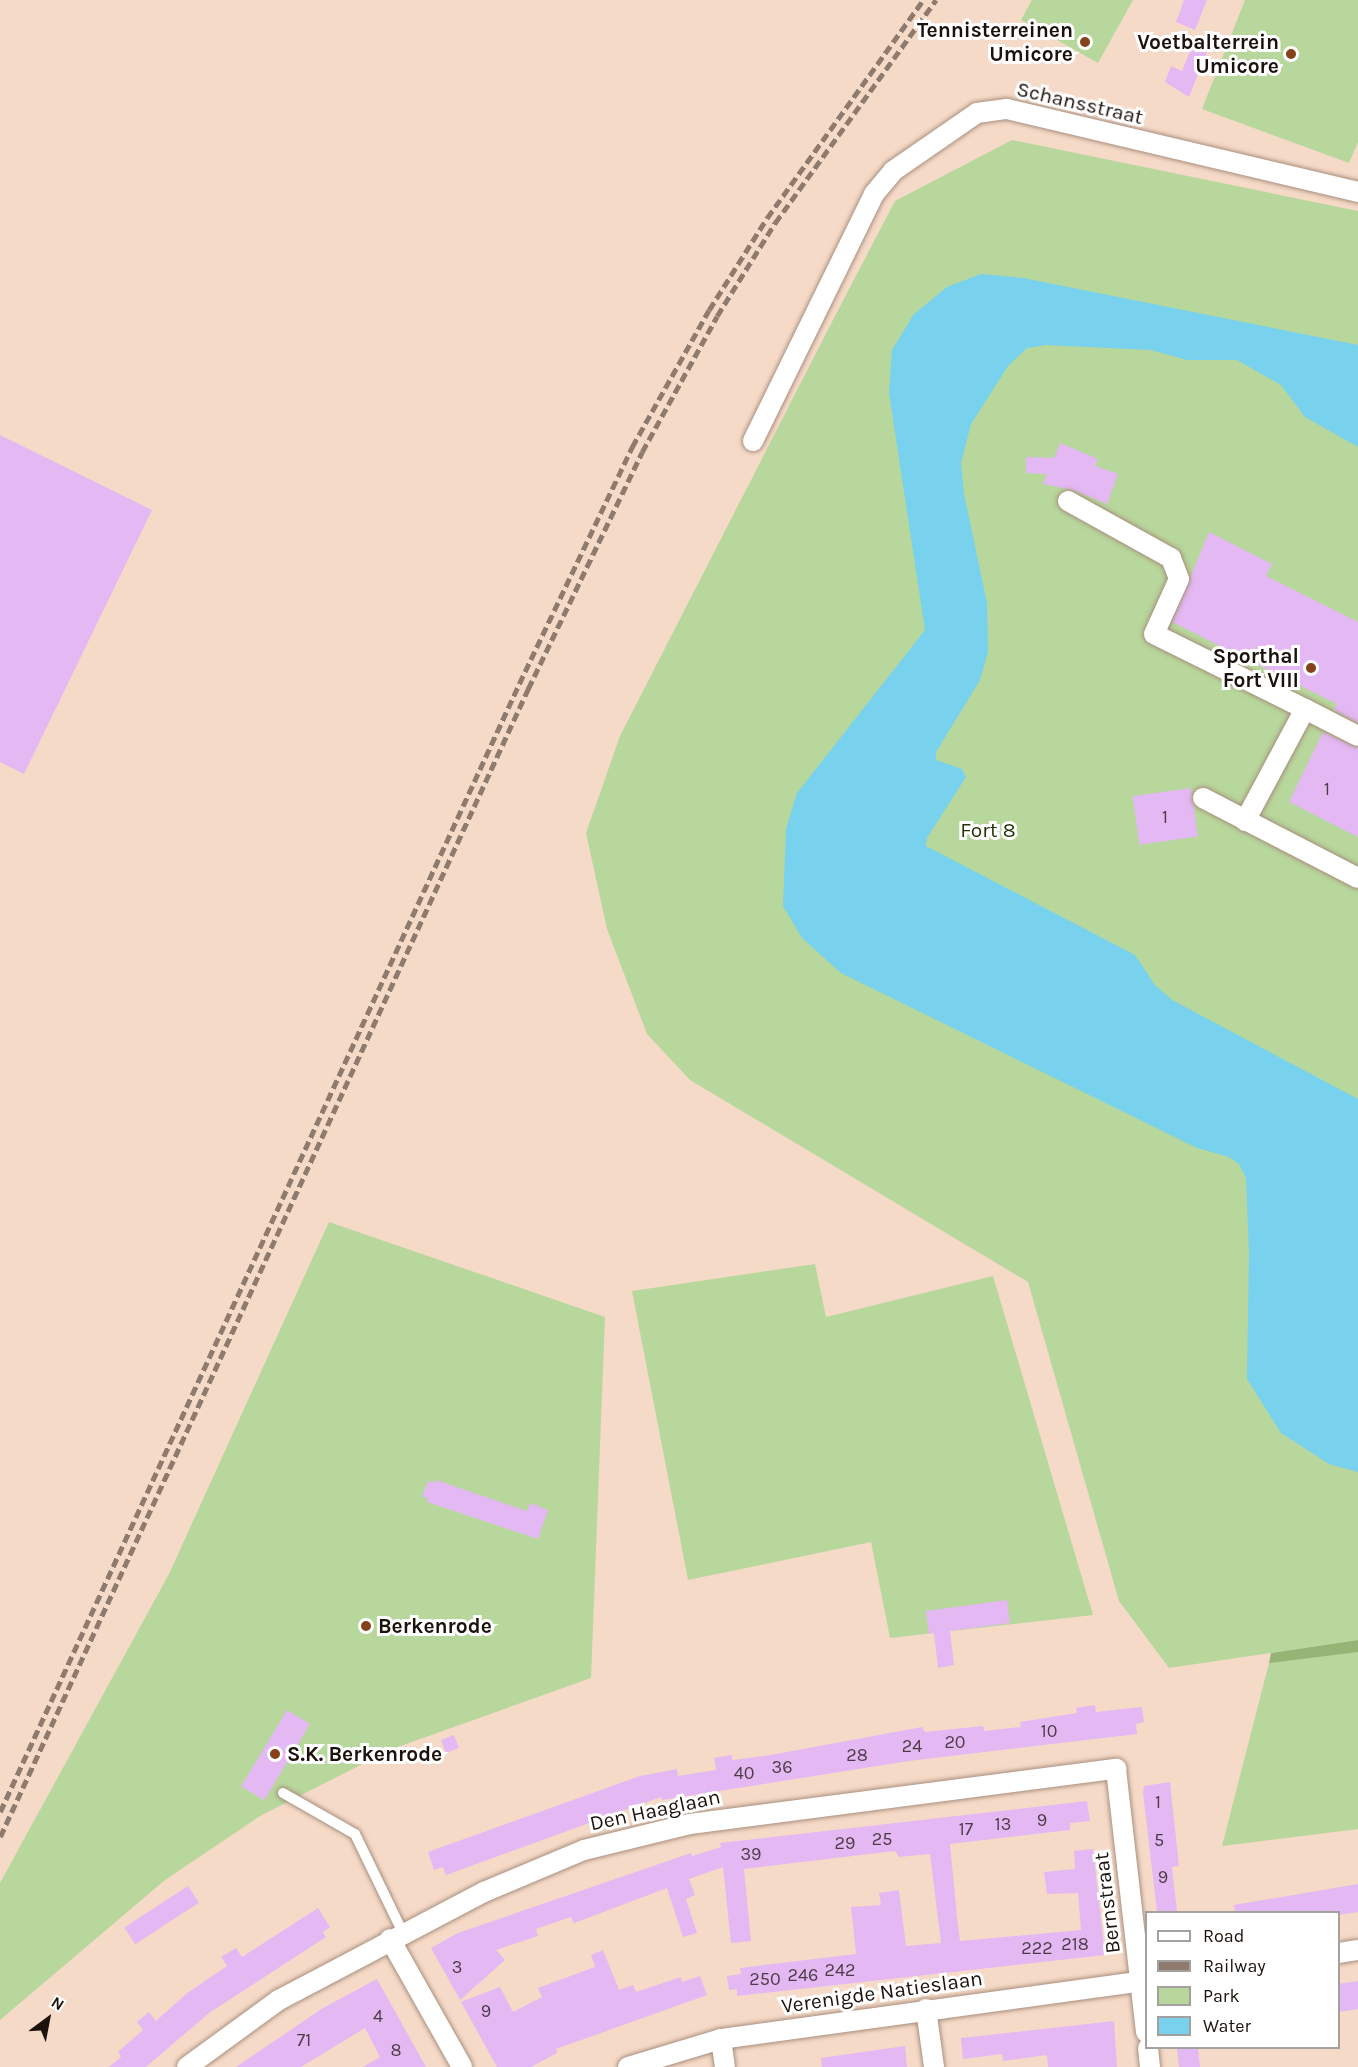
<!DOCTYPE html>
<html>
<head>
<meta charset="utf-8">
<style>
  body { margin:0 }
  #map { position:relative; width:1358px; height:2067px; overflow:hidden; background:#f6dac8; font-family:Karla,sans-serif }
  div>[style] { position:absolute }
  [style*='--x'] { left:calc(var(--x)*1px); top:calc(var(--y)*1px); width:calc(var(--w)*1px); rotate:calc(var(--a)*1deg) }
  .green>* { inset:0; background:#b7d79c }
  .forest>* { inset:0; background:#94b576 }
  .water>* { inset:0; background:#78d1ed }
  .building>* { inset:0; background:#e3b8f3; transform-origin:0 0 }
  .roads { filter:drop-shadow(0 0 2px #a98f7e) drop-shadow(0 0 2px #a98f7e) }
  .lane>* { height:10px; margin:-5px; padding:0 5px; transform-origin:5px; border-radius:5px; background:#fff }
  .street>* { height:20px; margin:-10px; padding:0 10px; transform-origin:10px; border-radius:10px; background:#fff }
  .rail>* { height:4.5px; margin-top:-2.25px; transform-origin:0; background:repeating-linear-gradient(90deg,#8e7b6e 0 9px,transparent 0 13.5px) }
  .dots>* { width:16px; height:16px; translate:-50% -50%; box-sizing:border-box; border:3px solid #fff; border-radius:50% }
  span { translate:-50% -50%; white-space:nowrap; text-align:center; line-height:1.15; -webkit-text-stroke:6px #fff; paint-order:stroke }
  .number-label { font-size:18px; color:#4d3c46 }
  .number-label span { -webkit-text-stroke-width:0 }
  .poi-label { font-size:21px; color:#1b120c; font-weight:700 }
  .right { translate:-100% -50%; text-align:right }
  .left { translate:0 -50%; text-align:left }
  .street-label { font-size:21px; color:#1b120c }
  .park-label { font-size:21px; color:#1f3405 }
  .legend { position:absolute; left:1145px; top:1911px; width:195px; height:138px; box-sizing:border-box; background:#fff; border:2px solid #a4a09e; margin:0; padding:8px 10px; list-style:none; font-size:18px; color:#1b120c }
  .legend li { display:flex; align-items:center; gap:12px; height:30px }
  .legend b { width:30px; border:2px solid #a4a09e }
  .north { position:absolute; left:18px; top:1989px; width:60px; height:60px; -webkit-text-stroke:4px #fff; paint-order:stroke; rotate:32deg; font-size:16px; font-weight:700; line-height:24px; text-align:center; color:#1b120c }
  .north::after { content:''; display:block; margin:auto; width:21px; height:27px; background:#1b120c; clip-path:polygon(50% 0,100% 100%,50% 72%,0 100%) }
</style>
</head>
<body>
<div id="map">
  <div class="green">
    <div style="clip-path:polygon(1032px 0,1133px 0,1098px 63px,1021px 20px)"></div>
    <div style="clip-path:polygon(1245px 0,1358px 0,1358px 142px,1349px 163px,1202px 109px)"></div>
    <div style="clip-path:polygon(1012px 140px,1358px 211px,1358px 1640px,1169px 1668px,1119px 1601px,1028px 1282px,690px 1080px,647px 1034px,607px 929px,586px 833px,620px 736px,835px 316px,895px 201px)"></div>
    <div style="clip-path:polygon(329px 1222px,605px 1317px,591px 1678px,392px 1749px,260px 1816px,165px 1880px,0 2020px,0 1883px,169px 1574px)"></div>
    <div style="clip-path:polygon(815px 1264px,826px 1317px,993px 1276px,1093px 1615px,890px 1638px,871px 1542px,688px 1580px,632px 1291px)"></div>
    <div style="clip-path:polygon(1346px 1651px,1358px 1652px,1358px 1829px,1222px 1846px,1269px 1663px)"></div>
  </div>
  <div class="forest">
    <div style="clip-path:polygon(1358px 1640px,1358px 1652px,1269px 1663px,1271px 1653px)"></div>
  </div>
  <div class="water">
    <div style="clip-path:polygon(981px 274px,1023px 278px,1358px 345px,1358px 447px,1305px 417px,1281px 385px,1237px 360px,1187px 360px,1151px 350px,1046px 345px,1027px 348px,1008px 366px,971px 424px,961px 463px,964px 494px,987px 603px,988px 652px,980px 680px,936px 752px,936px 760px,962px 769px,966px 777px,927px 838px,926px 846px,1135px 955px,1155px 985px,1172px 1000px,1358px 1099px,1358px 1472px,1329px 1464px,1281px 1433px,1247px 1379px,1249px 1252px,1246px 1178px,1239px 1164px,1229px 1157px,1197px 1148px,841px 973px,802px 938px,783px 906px,786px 829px,797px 793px,925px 630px,889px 393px,892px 350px,914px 314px,947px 287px)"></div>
  </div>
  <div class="building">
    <div style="clip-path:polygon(1184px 0,1207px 0,1195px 30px,1176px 22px)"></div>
    <div style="clip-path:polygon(1194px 41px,1209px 47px,1189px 97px,1165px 82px,1171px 66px,1182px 71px)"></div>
    <div style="clip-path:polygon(0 435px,152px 510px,24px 774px,0 762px)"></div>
    <div style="clip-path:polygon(1060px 443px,1098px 459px,1095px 466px,1118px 474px,1107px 504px,1073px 490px,1043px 484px,1047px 474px,1026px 473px,1026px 457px,1054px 458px)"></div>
    <div style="clip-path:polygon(1209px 532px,1272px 564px,1266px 576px,1358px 622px,1358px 723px,1334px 710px,1337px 704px,1172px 622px)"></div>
    <div style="clip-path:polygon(1323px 732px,1358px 748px,1358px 837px,1289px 802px)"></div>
    <div style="left:1191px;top:788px;width:49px;height:59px;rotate:82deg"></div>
    <div style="clip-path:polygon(436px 1480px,527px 1511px,530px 1503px,548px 1510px,538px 1539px,427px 1502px,428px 1499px,422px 1496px,428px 1481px,434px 1483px)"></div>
    <div style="clip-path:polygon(1007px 1600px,1010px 1623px,950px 1631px,954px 1665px,938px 1668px,934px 1633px,929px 1634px,926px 1611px)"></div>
    <div style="clip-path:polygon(1095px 1705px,1096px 1712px,1142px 1707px,1144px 1722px,1136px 1724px,1137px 1734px,909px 1761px,662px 1800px,661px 1797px,446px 1875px,443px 1867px,434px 1870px,428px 1852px,640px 1776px,677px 1769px,678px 1776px,716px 1770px,714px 1758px,732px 1755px,732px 1760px,771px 1755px,922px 1727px,925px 1732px,983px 1726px,984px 1731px,1021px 1727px,1020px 1722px,1077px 1713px,1076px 1708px)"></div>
    <div style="left:287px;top:1710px;width:27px;height:89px;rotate:31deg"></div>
    <div style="left:454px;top:1735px;width:14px;height:14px;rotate:69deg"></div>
    <div style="clip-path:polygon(1170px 1782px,1179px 1866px,1172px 1867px,1177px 1912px,1157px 1912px,1143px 1793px,1144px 1786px)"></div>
    <div style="clip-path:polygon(1087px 1801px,1090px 1821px,1070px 1823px,1070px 1830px,950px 1844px,957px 1917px,960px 1941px,1081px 1930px,1078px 1893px,1047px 1894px,1044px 1872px,1075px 1869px,1074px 1851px,1093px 1849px,1105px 1955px,737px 1996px,737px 1989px,729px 1990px,727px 1976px,741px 1974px,740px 1968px,856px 1954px,851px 1907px,881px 1905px,879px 1893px,899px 1890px,906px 1946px,941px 1943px,930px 1854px,899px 1857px,895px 1851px,744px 1869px,751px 1941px,731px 1943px,723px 1867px,689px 1879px,695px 1895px,686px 1899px,697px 1933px,683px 1937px,667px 1888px,574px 1923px,571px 1917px,536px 1929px,538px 1936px,496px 1950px,505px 1960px,460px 2000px,431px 1948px,458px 1933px,691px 1853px,692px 1856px,721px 1847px,720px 1843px)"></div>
    <div style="clip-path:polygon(1358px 1884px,1358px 1912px,1338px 1915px,1235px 1912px,1234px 1905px)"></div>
    <div style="left:188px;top:1886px;width:20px;height:76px;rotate:57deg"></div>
    <div style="clip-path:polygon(318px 1908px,330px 1927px,323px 1932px,326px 1937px,209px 2013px,146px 2067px,109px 2067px,121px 2057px,118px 2052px,143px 2030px,137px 2022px,149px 2012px,156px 2021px,186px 1994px,227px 1966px,221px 1957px,236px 1948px,242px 1957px)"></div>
    <div style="clip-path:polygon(603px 1950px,619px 1990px,633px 1985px,636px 1992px,681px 1977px,682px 1982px,700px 1976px,707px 1995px,556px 2049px,557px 2053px,531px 2067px,497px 2067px,461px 2002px,500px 1987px,513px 2012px,542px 1997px,538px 1988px,595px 1967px,591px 1955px)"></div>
    <div style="clip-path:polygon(377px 1979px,426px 2067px,363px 2067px,380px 2057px,365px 2028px,301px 2067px,236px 2067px,323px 2008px)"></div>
    <div style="clip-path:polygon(1358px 1981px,1358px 2009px,1338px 2012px,1338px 1984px)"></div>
    <div style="clip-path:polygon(1114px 2021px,1117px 2067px,1048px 2067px,1047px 2055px,1003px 2061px,1002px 2054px,963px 2059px,961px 2038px)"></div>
    <div style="clip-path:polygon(905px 2046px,907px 2067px,822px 2067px,821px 2058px)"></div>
    <div style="clip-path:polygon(1177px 2048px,1198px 2048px,1200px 2067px,1179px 2067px)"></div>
  </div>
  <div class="roads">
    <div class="lane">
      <div style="--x:283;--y:1793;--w:83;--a:29.7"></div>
      <div style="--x:355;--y:1834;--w:110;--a:64.1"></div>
    </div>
    <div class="street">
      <div style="--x:753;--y:441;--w:275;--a:-63.9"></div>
      <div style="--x:874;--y:194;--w:30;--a:-50"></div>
      <div style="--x:893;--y:171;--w:102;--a:-34.6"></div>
      <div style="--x:977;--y:113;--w:30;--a:-8"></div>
      <div style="--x:1007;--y:109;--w:361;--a:13.3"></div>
      <div style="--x:1068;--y:501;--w:118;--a:29"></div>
      <div style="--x:1171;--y:558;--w:22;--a:69"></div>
      <div style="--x:1179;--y:579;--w:60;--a:114.4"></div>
      <div style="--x:1154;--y:634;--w:169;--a:26.4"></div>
      <div style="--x:1305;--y:709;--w:127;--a:118.2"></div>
      <div style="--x:1305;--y:709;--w:59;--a:27"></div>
      <div style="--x:1203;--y:798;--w:174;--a:27.3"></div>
      <div style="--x:390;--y:1939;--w:147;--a:60.6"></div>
      <div style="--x:1338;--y:1953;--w:20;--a:-9"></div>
      <div style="--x:926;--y:2009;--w:59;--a:82.1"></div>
      <div style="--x:721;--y:2039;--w:28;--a:82"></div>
      <div style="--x:1148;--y:2048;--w:19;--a:84"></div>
      <div style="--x:187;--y:2067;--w:114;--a:-36.1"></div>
      <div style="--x:279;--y:2000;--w:232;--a:-27.8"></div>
      <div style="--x:484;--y:1892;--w:108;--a:-22.8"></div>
      <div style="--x:584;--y:1850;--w:109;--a:-13.8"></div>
      <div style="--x:690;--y:1824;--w:430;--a:-7.4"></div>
      <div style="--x:1116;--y:1769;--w:265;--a:83.5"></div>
      <div style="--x:628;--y:2067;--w:97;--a:-16.8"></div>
      <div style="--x:721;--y:2039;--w:429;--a:-7.8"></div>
    </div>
  </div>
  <div class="rail">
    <div style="--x:0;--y:1812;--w:1242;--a:-65.29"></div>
    <div style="--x:519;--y:684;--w:263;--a:-64.5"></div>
    <div style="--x:632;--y:447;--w:157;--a:-60.7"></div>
    <div style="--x:709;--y:310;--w:109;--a:-57.8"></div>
    <div style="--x:767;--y:218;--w:268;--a:-54.4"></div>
    <div style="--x:0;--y:1837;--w:1264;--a:-65.3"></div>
    <div style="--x:528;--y:689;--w:263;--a:-64.3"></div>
    <div style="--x:642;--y:452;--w:155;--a:-61.1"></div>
    <div style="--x:717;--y:316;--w:110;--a:-58.1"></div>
    <div style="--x:775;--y:223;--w:275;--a:-54.2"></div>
  </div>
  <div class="dots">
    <div style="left:1085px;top:42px;background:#86401a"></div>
    <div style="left:1291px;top:54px;background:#86401a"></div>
    <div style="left:1311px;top:668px;background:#86401a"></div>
    <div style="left:366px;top:1626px;background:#86401a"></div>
    <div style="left:275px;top:1754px;background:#86401a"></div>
  </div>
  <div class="number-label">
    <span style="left:1327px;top:789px">1</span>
    <span style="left:1165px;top:817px">1</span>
    <span style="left:1049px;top:1731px">10</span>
    <span style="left:955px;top:1742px">20</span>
    <span style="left:912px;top:1746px">24</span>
    <span style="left:857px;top:1755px">28</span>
    <span style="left:782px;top:1767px">36</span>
    <span style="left:744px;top:1773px">40</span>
    <span style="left:1158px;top:1802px">1</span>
    <span style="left:1042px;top:1820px">9</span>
    <span style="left:1003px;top:1824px">13</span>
    <span style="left:966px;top:1829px">17</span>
    <span style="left:882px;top:1839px">25</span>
    <span style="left:1159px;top:1840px">5</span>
    <span style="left:845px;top:1843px">29</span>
    <span style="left:751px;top:1854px">39</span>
    <span style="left:1163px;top:1877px">9</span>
    <span style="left:1075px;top:1944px">218</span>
    <span style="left:1037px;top:1948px">222</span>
    <span style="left:457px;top:1967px">3</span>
    <span style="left:840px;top:1970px">242</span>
    <span style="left:803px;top:1975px">246</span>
    <span style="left:765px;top:1979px">250</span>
    <span style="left:486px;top:2011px">9</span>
    <span style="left:378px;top:2016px">4</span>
    <span style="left:304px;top:2040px">71</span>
    <span style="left:396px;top:2050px">8</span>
  </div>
  <div class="poi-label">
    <span class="right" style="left:1073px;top:42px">Tennisterreinen<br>Umicore</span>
    <span class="right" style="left:1279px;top:54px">Voetbalterrein<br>Umicore</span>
    <span class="right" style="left:1299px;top:668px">Sporthal<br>Fort VIII</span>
    <span class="left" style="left:378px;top:1626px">Berkenrode</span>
    <span class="left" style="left:287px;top:1754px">S.K. Berkenrode</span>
  </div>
  <div class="street-label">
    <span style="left:1080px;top:103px;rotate:13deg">Schansstraat</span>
    <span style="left:655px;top:1810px;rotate:-12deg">Den Haaglaan</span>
    <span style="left:1107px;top:1903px;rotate:-97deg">Bernstraat</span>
    <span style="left:882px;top:1992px;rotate:-8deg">Verenigde Natieslaan</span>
  </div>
  <div class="park-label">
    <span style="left:988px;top:830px">Fort 8</span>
  </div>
  <ul class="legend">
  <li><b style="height:8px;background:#fff"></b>Road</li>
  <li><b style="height:8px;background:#8e7b6e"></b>Railway</li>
  <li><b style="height:16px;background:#b7d79c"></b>Park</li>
  <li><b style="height:16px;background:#78d1ed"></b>Water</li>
  </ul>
  <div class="north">N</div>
</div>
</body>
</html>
